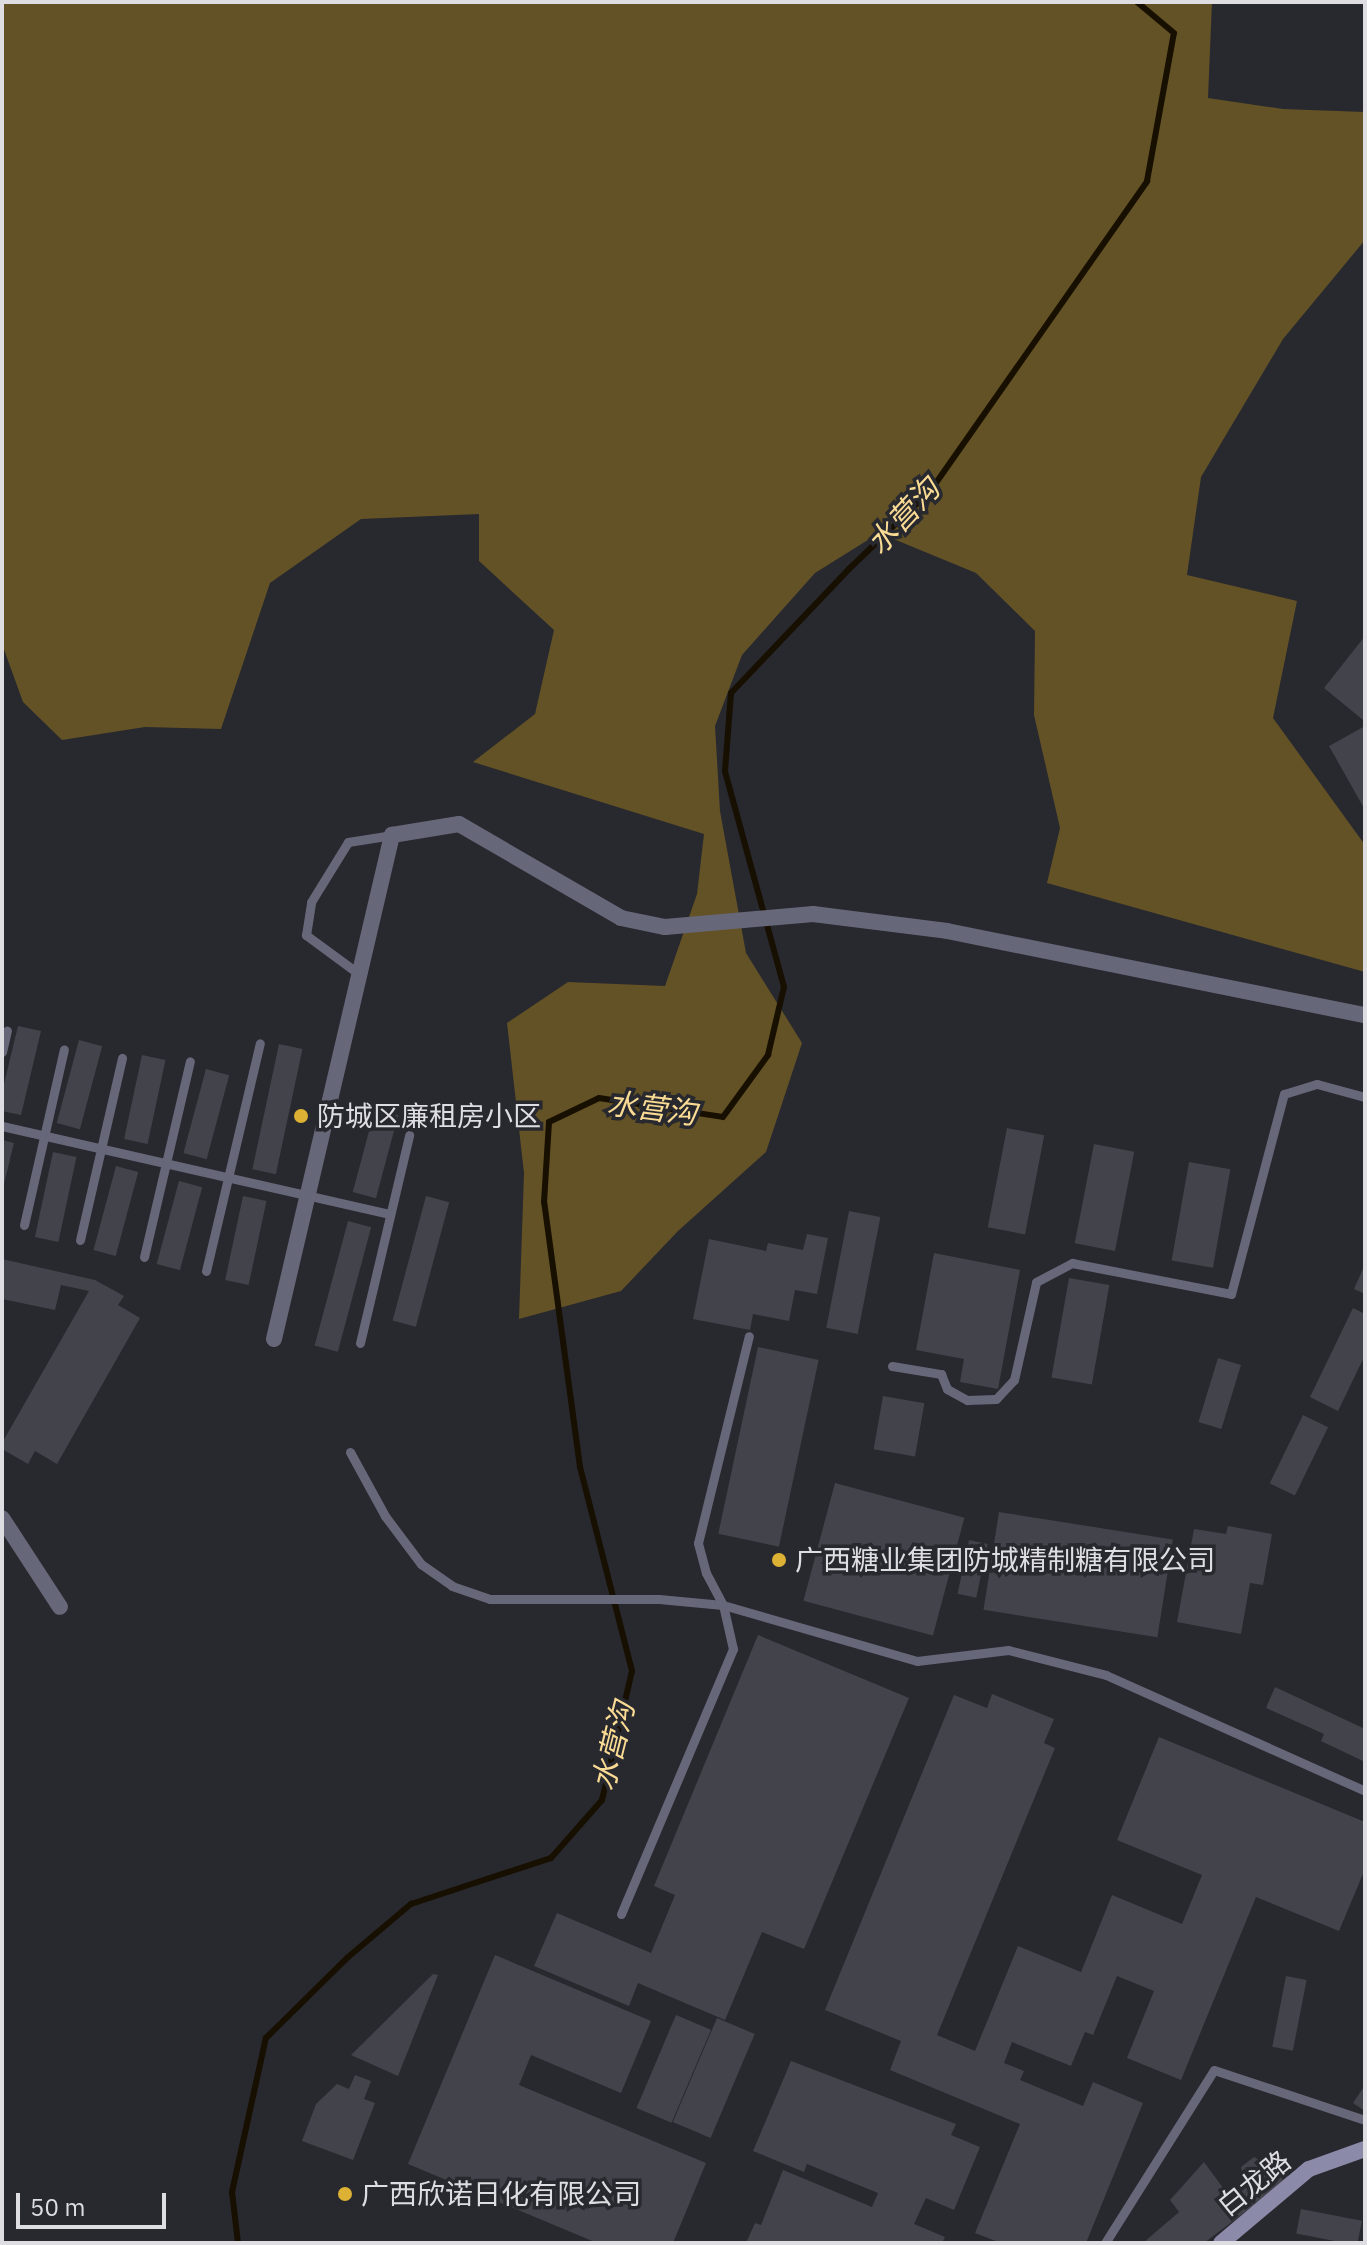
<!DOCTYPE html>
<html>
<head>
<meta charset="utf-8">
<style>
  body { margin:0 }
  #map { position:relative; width:1367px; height:2245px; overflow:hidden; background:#28282f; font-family:"IBM Plex Sans","Noto Sans SC",sans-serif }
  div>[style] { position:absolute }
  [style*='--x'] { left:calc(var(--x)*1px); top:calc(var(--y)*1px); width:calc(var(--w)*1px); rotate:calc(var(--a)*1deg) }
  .forest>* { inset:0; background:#635225 }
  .stream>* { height:6px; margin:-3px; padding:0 3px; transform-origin:3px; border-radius:3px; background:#170f00 }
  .building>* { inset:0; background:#43434b; transform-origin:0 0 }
  .lane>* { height:9px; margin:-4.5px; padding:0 4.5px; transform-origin:4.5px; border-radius:4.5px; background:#67677a }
  .street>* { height:16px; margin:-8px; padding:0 8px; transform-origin:8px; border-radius:8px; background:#67677a }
  .secondary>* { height:16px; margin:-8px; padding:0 8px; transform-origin:8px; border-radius:8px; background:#8b8aa9 }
  .dots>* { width:22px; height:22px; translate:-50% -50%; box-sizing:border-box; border:4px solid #28282f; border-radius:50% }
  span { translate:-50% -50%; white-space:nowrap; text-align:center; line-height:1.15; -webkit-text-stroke:7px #28282f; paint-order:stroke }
  .poi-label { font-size:28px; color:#dddde2 }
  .left { translate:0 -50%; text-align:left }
  .street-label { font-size:28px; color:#dddde2 }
  .water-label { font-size:30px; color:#f9db94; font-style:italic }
  .frame { position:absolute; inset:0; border:4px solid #dddde2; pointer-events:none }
  .scale { position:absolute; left:16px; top:2193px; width:150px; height:36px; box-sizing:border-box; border:4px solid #dddde2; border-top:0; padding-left:10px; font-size:24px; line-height:28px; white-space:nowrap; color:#dddde2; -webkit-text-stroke:6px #28282f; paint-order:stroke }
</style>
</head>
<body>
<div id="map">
  <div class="forest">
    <div style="clip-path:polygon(2px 2px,1212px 2px,1208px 98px,1283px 109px,1365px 112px,1365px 240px,1283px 339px,1201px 477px,1187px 575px,1297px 601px,1273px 718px,1365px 845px,1365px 972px,1047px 883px,1060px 828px,1034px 715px,1035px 631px,976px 573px,879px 533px,815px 573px,742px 655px,715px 726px,720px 811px,746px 953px,802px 1043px,766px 1152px,678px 1231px,621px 1291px,519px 1319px,524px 1173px,507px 1023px,568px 982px,665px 986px,697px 894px,704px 834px,473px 762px,535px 714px,554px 630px,479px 561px,479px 514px,361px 519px,270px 583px,221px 729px,145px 727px,62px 740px,23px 702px,2px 644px)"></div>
  </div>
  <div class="stream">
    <div style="--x:238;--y:2243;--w:51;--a:-96.7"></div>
    <div style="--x:232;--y:2192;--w:158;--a:-77.6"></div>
    <div style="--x:266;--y:2038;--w:114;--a:-44.6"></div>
    <div style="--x:347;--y:1958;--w:84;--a:-40.2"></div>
    <div style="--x:411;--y:1904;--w:147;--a:-18.2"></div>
    <div style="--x:551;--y:1858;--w:77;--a:-48.7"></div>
    <div style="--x:602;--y:1800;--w:132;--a:-76.9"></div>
    <div style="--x:632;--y:1671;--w:211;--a:-104.3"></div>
    <div style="--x:580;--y:1467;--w:267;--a:-97.7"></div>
    <div style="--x:544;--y:1202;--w:80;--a:-86.4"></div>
    <div style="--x:549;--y:1122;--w:55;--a:-25.6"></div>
    <div style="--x:599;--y:1098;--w:125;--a:8.7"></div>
    <div style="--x:723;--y:1117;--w:77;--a:-54"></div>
    <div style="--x:768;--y:1055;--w:70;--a:-76.8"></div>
    <div style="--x:784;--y:987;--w:224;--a:-105.3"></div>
    <div style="--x:725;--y:771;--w:78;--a:-85.6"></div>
    <div style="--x:731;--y:693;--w:171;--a:-46.4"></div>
    <div style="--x:849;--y:569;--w:114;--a:-43.9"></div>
    <div style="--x:931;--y:490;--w:377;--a:-55"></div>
    <div style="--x:1147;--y:181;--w:150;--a:-79.7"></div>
    <div style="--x:1174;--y:33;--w:48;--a:-140"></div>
  </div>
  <div class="building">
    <div style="clip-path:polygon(1365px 636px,1365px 717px,1363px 720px,1324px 688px)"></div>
    <div style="clip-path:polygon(1365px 726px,1365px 810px,1329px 746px)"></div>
    <div style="clip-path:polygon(18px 1026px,41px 1031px,21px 1115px,2px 1111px,2px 1092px)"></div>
    <div style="left:79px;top:1040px;width:24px;height:86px;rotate:15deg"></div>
    <div style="left:279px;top:1044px;width:24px;height:128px;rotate:12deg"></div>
    <div style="left:142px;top:1055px;width:24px;height:86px;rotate:12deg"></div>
    <div style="left:206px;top:1069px;width:24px;height:87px;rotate:15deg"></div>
    <div style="left:375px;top:1109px;width:24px;height:86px;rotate:15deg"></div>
    <div style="left:1007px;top:1128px;width:38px;height:101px;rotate:11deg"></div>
    <div style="clip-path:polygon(2px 1140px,14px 1143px,3px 1188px,2px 1188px)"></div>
    <div style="left:1094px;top:1144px;width:41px;height:101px;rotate:11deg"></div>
    <div style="left:53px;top:1152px;width:24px;height:87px;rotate:12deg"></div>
    <div style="left:1189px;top:1162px;width:42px;height:100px;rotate:10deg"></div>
    <div style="left:116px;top:1166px;width:23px;height:87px;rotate:15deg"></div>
    <div style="left:179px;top:1181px;width:24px;height:86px;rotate:15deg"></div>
    <div style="left:243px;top:1196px;width:24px;height:86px;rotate:12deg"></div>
    <div style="left:426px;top:1196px;width:24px;height:129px;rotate:15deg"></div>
    <div style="left:849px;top:1211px;width:32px;height:119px;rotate:11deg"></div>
    <div style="left:348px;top:1221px;width:24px;height:129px;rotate:15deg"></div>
    <div style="clip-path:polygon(807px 1234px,828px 1238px,817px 1294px,795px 1290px,789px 1321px,753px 1314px,750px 1330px,693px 1319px,709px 1239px,766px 1251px,768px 1243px,803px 1250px)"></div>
    <div style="clip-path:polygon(934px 1253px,1020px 1270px,998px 1389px,960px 1382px,964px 1359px,916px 1350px)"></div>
    <div style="clip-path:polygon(2px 1259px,95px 1280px,124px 1296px,118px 1305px,140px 1318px,57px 1464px,35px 1451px,28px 1464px,2px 1449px,2px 1443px,89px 1291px,61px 1285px,55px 1310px,2px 1299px)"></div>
    <div style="clip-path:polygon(1365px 1264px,1365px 1294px,1354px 1289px)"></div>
    <div style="left:1069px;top:1278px;width:41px;height:101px;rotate:10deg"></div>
    <div style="clip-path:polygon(1353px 1308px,1365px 1314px,1365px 1355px,1338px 1411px,1310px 1397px)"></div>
    <div style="left:758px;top:1347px;width:62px;height:191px;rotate:12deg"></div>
    <div style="left:1218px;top:1358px;width:24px;height:67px;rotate:17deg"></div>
    <div style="left:883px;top:1396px;width:42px;height:54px;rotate:10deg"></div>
    <div style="left:1303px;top:1415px;width:28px;height:76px;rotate:26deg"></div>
    <div style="left:835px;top:1483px;width:134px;height:122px;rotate:15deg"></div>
    <div style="left:999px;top:1512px;width:176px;height:99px;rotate:9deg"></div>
    <div style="clip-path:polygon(1228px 1526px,1272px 1534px,1263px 1585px,1250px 1583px,1241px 1634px,1177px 1622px,1194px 1529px,1226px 1534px)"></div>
    <div style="left:969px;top:1540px;width:19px;height:55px;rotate:12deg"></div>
    <div style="clip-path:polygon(758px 1635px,909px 1698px,804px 1949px,762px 1932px,725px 2020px,638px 1983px,629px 2006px,534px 1966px,557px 1913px,651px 1953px,675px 1895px,654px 1886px)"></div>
    <div style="clip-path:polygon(1275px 1687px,1365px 1729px,1365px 1762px,1321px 1741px,1324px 1734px,1266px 1708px)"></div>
    <div style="clip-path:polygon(992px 1694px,1054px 1719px,1044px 1743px,1055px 1748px,937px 2035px,975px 2051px,1018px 1946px,1081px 1972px,1112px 1895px,1182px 1924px,1202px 1875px,1117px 1840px,1159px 1737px,1365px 1822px,1365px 1869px,1339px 1931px,1256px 1897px,1181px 2080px,1127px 2058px,1154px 1991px,1117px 1976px,1093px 2035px,1085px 2032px,1071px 2066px,1012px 2042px,1004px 2063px,1024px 2071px,1020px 2080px,1083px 2106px,1093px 2082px,1143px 2103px,1086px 2243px,1001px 2243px,975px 2233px,1020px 2124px,890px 2070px,901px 2041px,825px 2010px,954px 1695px,987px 1708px)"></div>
    <div style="clip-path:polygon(495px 1955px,651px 2021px,621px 2093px,531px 2055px,519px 2085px,706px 2163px,673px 2243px,597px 2243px,408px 2164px)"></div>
    <div style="clip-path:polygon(433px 1974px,438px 1975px,398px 2076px,351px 2055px)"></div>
    <div style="left:1286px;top:1976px;width:21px;height:72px;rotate:11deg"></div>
    <div style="left:676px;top:2015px;width:38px;height:101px;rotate:23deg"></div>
    <div style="left:717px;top:2018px;width:41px;height:113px;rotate:23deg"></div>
    <div style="clip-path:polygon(791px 2061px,956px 2124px,951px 2135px,980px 2147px,954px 2210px,926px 2198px,914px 2224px,945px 2237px,942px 2243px,746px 2243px,755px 2223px,761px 2225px,783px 2170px,872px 2207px,878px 2193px,807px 2164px,804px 2172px,753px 2151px)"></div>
    <div style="clip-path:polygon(355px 2075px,371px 2081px,364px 2099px,375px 2103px,353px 2160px,302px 2141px,316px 2104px,337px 2084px,349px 2089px)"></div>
    <div style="clip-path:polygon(1363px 2088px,1365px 2089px,1365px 2111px,1353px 2103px)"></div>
    <div style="clip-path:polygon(1254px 2157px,1264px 2163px,1266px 2171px,1279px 2161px,1290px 2178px,1204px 2243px,1143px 2243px,1179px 2212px,1170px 2200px,1204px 2162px,1229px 2196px,1249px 2182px,1243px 2178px,1241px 2167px)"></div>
    <div style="left:1301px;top:2209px;width:62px;height:25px;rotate:11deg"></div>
  </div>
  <div class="lane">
    <div style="--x:359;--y:974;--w:66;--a:-143.7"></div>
    <div style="--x:306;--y:935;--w:33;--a:-81"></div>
    <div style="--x:311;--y:902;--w:70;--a:-58.3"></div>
    <div style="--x:348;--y:842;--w:45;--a:-9"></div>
    <div style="--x:2;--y:1052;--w:22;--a:-77"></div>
    <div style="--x:2;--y:1126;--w:398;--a:12.8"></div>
    <div style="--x:24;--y:1225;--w:180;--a:-77.2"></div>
    <div style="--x:80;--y:1240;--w:187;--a:-77"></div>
    <div style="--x:144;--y:1257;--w:201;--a:-76.8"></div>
    <div style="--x:206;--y:1271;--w:234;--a:-76.7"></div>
    <div style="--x:360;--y:1343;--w:214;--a:-76.7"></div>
    <div style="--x:892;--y:1366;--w:50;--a:9.3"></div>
    <div style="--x:941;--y:1374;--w:16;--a:68"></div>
    <div style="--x:947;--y:1389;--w:23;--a:29"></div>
    <div style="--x:967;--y:1400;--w:29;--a:-2"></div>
    <div style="--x:996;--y:1399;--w:26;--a:-47"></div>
    <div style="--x:1014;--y:1380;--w:100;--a:-77.3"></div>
    <div style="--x:1036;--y:1282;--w:41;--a:-27.8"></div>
    <div style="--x:1072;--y:1263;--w:162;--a:11"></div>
    <div style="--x:1231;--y:1294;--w:207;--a:-75.2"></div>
    <div style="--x:1284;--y:1094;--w:34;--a:-17"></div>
    <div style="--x:1317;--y:1084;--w:50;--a:15.2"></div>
    <div style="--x:350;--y:1452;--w:73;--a:61.3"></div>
    <div style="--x:385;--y:1516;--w:60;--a:53.1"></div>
    <div style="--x:421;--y:1564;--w:38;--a:35"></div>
    <div style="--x:452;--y:1586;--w:40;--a:18.9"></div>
    <div style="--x:490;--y:1599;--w:169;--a:0"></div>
    <div style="--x:659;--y:1599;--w:64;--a:5.4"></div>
    <div style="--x:723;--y:1605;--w:202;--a:16.1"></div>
    <div style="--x:917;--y:1661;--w:92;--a:-6.9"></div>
    <div style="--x:1008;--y:1650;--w:101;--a:14.3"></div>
    <div style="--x:1106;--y:1675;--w:284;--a:24.1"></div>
    <div style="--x:621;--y:1914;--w:288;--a:-67.1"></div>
    <div style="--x:733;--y:1649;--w:45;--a:-102.8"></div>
    <div style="--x:723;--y:1605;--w:36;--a:-118"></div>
    <div style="--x:706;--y:1573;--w:31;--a:-105"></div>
    <div style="--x:698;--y:1543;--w:213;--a:-76.2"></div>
    <div style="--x:1105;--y:2243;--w:204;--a:-57.8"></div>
    <div style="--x:1214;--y:2070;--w:159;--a:18.3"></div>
  </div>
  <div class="street">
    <div style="--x:274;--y:1339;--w:518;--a:-76.82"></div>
    <div style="--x:392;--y:835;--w:68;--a:-9.3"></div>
    <div style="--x:459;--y:824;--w:187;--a:30.1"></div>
    <div style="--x:621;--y:918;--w:45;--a:11.6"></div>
    <div style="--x:665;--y:927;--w:149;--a:-5"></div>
    <div style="--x:813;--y:914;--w:135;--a:7.2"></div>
    <div style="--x:947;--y:931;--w:426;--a:11.4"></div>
    <div style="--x:2;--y:1518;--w:106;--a:56.9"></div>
  </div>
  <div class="secondary">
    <div style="--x:1221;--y:2243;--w:115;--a:-40.1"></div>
    <div style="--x:1309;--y:2169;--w:59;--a:-19.7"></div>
  </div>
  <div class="dots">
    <div style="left:301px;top:1116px;background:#ddb133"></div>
    <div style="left:779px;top:1560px;background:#ddb133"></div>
    <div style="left:345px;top:2194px;background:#ddb133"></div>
  </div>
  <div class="poi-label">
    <span class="left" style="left:317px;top:1116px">防城区廉租房小区</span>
    <span class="left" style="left:795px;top:1560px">广西糖业集团防城精制糖有限公司</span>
    <span class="left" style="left:361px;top:2194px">广西欣诺日化有限公司</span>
  </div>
  <div class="street-label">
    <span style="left:1254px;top:2183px;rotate:-39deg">白龙路</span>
  </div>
  <div class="water-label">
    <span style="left:903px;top:516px;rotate:-47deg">水营沟</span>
    <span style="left:652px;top:1108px;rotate:7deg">水营沟</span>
    <span style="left:613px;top:1746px;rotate:-76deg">水营沟</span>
  </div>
  <div class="frame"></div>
  <div class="scale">50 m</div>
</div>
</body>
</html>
